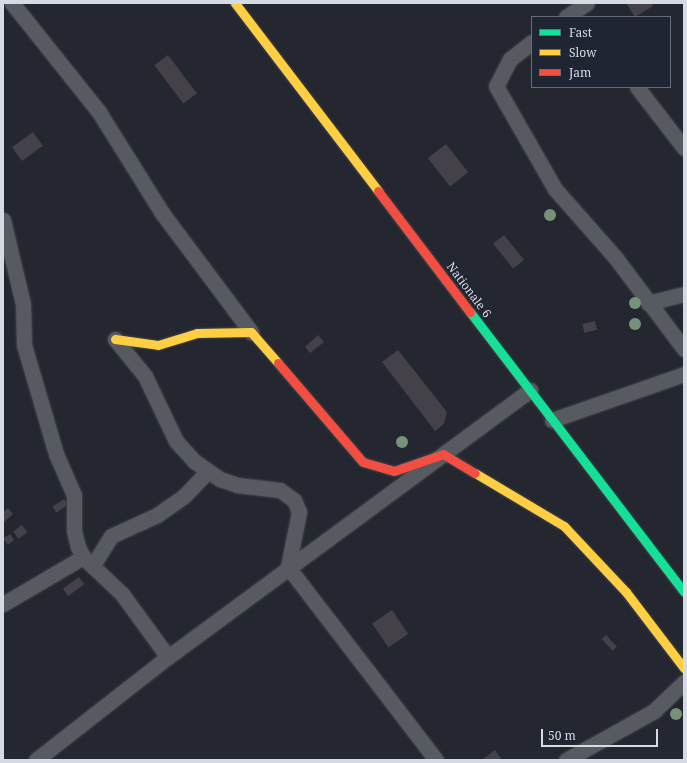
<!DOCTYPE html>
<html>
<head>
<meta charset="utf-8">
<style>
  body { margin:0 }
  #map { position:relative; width:687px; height:763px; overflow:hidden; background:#24272f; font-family:"Noto Serif",serif }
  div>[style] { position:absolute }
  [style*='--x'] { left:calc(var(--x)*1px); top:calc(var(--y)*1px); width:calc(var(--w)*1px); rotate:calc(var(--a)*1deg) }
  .building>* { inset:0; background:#454148; transform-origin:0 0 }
  .roads { filter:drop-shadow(0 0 1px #42454c) drop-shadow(0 0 1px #42454c) }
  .street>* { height:15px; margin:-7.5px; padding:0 7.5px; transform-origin:7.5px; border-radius:7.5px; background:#575a60 }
  .fast>* { height:9px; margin:-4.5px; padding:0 4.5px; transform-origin:4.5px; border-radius:4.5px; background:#16e098 }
  .slow>* { height:9px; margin:-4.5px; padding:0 4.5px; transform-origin:4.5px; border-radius:4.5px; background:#ffcf43 }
  .jam>* { height:9px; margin:-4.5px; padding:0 4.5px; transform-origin:4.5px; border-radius:4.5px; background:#f24e42 }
  .trees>* { width:12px; height:12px; margin:-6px; border-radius:50%; background:#779278 }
  span { translate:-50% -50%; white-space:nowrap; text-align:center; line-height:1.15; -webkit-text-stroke:3px #202533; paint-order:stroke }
  .street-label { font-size:12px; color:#d6dae4 }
  .frame { position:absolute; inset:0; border:4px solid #d6dae4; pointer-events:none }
  .legend { position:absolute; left:531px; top:16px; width:140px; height:72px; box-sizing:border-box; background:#202533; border:1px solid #696d7a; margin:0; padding:5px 7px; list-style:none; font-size:12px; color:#d6dae4 }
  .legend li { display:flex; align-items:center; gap:8px; height:20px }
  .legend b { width:20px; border:1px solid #696d7a }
  .scale { position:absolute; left:541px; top:729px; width:117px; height:18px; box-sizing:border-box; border:2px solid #d6dae4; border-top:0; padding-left:5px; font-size:12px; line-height:14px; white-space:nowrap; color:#d6dae4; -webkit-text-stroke:3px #202533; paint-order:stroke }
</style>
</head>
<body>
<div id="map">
  <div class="building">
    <div style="clip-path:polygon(626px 3px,651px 3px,653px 6px,635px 17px)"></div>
    <div style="left:168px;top:55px;width:48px;height:17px;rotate:53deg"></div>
    <div style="left:33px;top:132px;width:17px;height:26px;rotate:54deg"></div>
    <div style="left:446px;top:144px;width:36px;height:23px;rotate:52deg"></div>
    <div style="left:504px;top:235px;width:32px;height:14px;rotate:51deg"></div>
    <div style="left:595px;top:321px;width:9px;height:13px;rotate:77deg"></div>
    <div style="clip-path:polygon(318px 335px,324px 342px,310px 353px,305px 347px)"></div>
    <div style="clip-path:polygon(398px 350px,447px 412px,444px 424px,435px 431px,382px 362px)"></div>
    <div style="left:64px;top:499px;width:7px;height:14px;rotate:56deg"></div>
    <div style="clip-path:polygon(8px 508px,13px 514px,4px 522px,3px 512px)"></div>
    <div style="left:22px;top:525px;width:9px;height:11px;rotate:54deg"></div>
    <div style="clip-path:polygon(10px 534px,14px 540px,8px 545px,3px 539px)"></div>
    <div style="left:79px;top:577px;width:9px;height:20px;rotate:54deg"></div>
    <div style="left:392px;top:610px;width:29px;height:24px;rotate:56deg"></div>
    <div style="left:606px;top:635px;width:16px;height:6px;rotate:47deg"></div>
    <div style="clip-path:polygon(495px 750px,502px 760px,484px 760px,483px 759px)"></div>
  </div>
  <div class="roads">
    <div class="street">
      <div style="--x:12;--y:3;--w:139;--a:51.4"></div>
      <div style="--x:99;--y:112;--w:119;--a:58"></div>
      <div style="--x:162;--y:213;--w:149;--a:53.2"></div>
      <div style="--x:566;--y:17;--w:25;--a:-34"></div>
      <div style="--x:532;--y:42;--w:28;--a:142"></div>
      <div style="--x:510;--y:59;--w:30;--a:117"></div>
      <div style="--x:496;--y:86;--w:119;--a:60.2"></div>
      <div style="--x:555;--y:189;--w:91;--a:48.6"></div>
      <div style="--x:615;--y:257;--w:115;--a:53.1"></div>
      <div style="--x:637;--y:87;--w:77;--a:52.4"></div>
      <div style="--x:3;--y:220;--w:86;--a:76.6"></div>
      <div style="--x:23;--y:304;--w:41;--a:88.6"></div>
      <div style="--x:24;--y:345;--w:114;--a:73.6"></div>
      <div style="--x:56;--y:454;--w:45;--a:66.3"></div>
      <div style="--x:74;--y:495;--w:36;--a:90"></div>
      <div style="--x:74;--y:531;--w:16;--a:76"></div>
      <div style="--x:78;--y:547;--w:11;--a:63"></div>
      <div style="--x:83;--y:557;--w:54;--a:43.5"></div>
      <div style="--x:122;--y:594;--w:78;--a:53.9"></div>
      <div style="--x:648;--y:303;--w:37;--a:-14"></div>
      <div style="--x:115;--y:339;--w:48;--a:51"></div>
      <div style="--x:145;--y:376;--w:72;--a:64.5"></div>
      <div style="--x:176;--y:441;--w:27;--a:48"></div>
      <div style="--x:194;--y:461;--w:32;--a:35"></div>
      <div style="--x:220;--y:479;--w:18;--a:19"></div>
      <div style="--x:237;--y:485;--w:43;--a:6.6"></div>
      <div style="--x:280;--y:490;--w:17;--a:36"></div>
      <div style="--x:294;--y:500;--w:13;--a:67"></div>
      <div style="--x:299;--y:512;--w:56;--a:101.3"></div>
      <div style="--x:288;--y:567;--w:243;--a:52.5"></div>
      <div style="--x:552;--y:420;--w:140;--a:-19.2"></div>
      <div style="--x:93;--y:565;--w:34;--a:-58"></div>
      <div style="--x:111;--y:536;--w:51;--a:-24.5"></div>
      <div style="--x:157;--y:515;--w:33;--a:-35"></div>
      <div style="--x:184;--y:496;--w:33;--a:-46"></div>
      <div style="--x:3;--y:604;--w:93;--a:-30.4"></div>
      <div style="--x:36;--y:760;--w:167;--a:-38"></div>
      <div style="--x:168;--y:657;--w:450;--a:-36.4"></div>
      <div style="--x:566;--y:760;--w:101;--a:-29.1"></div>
      <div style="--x:654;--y:711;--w:42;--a:-44"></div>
    </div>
    <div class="fast">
      <div style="--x:470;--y:312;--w:352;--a:52.6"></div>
    </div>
    <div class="slow">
      <div style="--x:235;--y:3;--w:236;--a:52.7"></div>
      <div style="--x:115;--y:339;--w:43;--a:7.9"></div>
      <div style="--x:158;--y:345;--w:41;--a:-17.1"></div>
      <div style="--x:197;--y:333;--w:54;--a:-1.1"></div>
      <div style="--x:251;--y:332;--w:41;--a:48.9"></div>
      <div style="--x:475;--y:473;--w:104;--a:30.8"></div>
      <div style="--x:564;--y:526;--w:91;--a:46.8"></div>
      <div style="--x:626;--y:592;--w:96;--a:52.7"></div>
    </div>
    <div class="jam">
      <div style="--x:378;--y:191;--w:152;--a:52.8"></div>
      <div style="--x:278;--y:363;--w:130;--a:49.4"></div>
      <div style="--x:363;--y:462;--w:32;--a:16"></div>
      <div style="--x:394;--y:471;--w:52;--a:-19.1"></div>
      <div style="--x:443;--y:454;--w:37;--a:31"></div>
    </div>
  </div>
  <div class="trees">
    <div style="left:550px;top:215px"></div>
    <div style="left:635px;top:303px"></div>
    <div style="left:635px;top:324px"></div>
    <div style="left:402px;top:442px"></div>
    <div style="left:676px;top:714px"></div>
  </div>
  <div class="street-label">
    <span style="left:469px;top:290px;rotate:53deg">Nationale 6</span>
  </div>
  <div class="frame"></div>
  <ul class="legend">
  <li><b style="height:5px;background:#16e098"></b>Fast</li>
  <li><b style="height:5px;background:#ffcf43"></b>Slow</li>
  <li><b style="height:5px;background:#f24e42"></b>Jam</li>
  </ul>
  <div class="scale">50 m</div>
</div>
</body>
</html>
